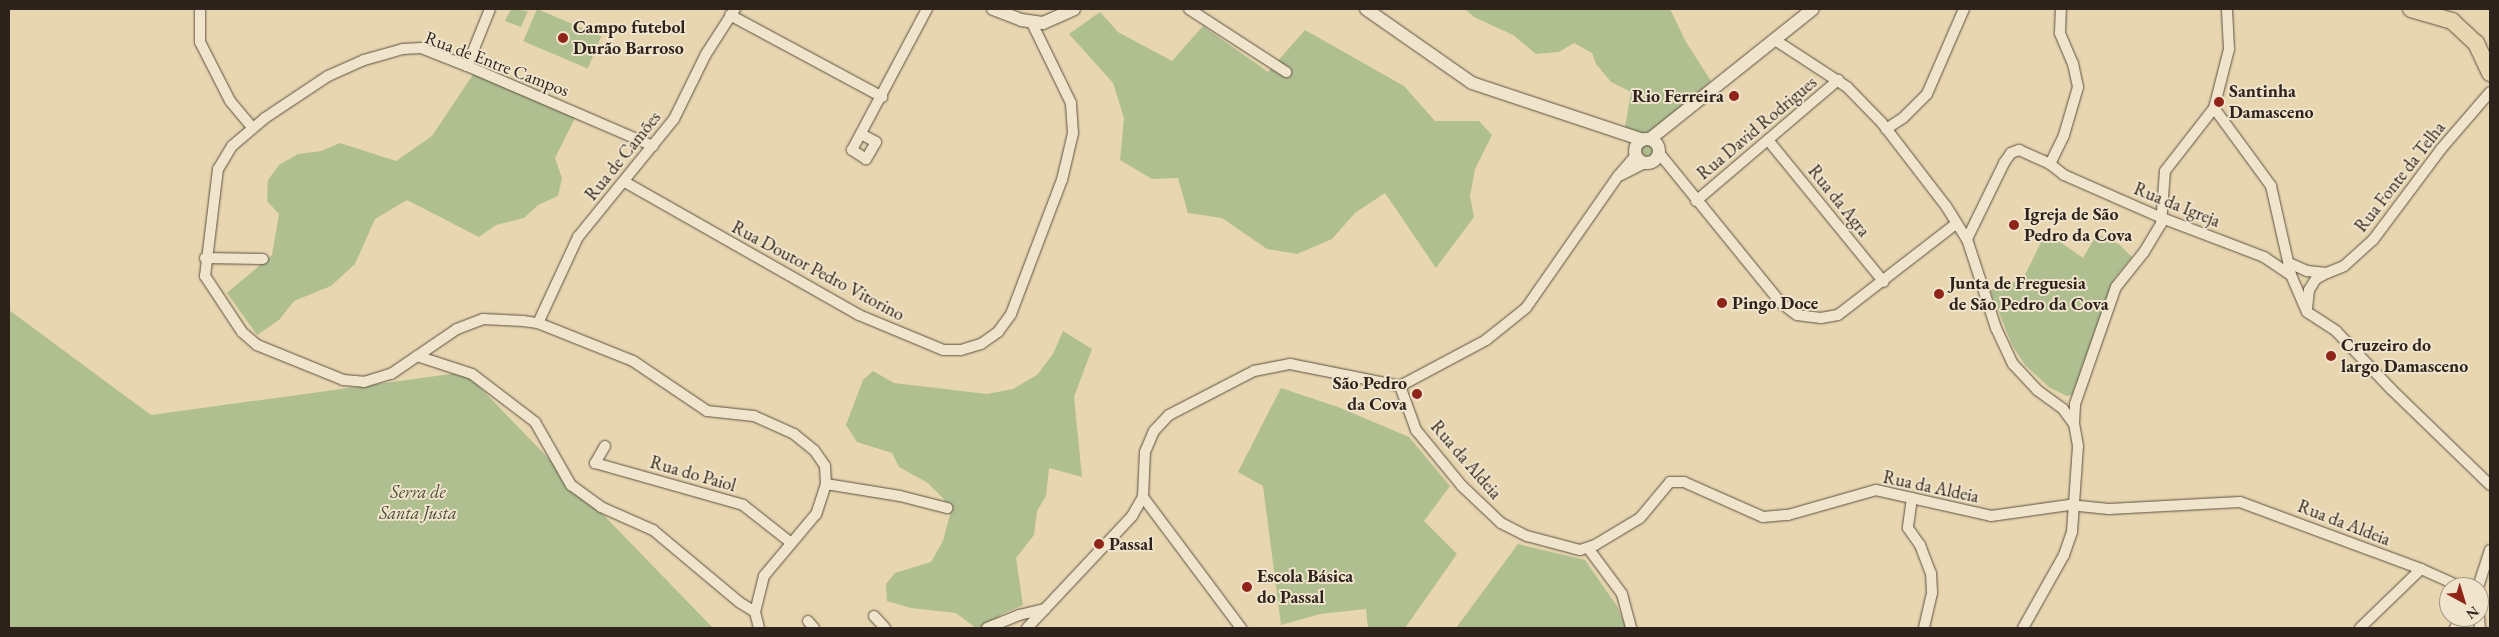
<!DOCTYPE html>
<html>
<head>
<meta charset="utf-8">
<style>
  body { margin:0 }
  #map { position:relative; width:2499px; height:637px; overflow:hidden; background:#e8d6b0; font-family:"EB Garamond",serif }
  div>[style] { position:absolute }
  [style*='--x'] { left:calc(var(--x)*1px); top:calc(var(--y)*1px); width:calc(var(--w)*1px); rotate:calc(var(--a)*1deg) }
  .green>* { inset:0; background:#b0bf90; transform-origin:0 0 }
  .round { border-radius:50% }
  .roads { filter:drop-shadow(0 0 1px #5c5041) drop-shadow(0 0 1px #5c5041) }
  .minor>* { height:10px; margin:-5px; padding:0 5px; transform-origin:5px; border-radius:5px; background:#f0e4cc }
  .tertiary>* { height:12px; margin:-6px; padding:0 6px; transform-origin:6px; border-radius:6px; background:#f0e4cc }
  .tertiary>.ring { margin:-6px; padding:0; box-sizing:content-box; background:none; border:12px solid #f0e4cc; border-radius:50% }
  .primary>* { height:16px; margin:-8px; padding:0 8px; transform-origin:8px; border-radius:8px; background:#e8d6b0 }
  .dots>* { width:14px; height:14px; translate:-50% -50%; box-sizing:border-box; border:2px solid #f0e4cc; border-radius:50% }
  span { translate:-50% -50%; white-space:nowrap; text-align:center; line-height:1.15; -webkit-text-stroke:4px #f0e4cc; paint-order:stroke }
  .poi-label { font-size:18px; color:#2e231c; font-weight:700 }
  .left { translate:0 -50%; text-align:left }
  .right { translate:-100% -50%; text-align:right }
  .street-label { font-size:18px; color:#2e231c }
  .park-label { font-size:18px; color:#4e4a39; font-style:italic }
  .frame { position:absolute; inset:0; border:10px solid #2e231c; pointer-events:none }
  .north { position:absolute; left:2439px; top:577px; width:50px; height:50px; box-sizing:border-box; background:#f0e4cc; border:1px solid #a29786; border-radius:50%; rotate:141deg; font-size:14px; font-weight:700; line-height:20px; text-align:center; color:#2e231c }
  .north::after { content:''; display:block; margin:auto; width:18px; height:22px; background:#8f2418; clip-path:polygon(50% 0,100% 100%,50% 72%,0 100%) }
</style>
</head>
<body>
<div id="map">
  <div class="green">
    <div style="clip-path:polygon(511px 9px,528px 11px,521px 27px,505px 21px)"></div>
    <div style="left:537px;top:9px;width:70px;height:35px;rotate:23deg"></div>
    <div style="clip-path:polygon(1465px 9px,1670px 9px,1686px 42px,1711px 81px,1652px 132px,1642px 133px,1625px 127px,1631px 92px,1611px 82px,1596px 64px,1592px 53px,1574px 43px,1559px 52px,1536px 54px,1513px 35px,1474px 17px)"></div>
    <div style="clip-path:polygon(1100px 12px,1118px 32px,1172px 61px,1203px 26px,1268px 72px,1305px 30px,1404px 86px,1435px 121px,1479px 121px,1492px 135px,1475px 169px,1470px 196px,1474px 217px,1436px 268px,1385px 193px,1355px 213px,1332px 239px,1297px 254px,1267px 249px,1222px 218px,1188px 213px,1178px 178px,1152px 179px,1120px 160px,1124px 118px,1113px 83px,1069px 34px)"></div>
    <div style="clip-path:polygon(474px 73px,575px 118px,555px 158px,562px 178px,558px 196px,538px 205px,524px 218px,496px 225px,479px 237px,407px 200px,375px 219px,355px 264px,331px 286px,294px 301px,279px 320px,257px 335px,227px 293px,272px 255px,279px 214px,267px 201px,268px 180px,279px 165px,298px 154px,321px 151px,340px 143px,396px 161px,432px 136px)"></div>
    <div class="round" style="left:1641px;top:144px;width:12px;height:12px"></div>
    <div style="clip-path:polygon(2046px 232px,2083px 258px,2097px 234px,2120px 245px,2132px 257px,2114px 279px,2072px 395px,2067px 396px,2050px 388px,2025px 365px,2012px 345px,1990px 290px,2023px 279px)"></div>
    <div style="clip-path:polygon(9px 310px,151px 415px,465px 372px,713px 628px,9px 628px)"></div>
    <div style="clip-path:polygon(1063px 331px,1092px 349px,1074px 397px,1082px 477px,1049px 468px,1046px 496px,1037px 511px,1034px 535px,1016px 558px,1023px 605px,1002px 614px,984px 628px,976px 628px,956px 613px,911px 608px,887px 601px,886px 584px,895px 573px,931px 562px,943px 541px,950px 514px,943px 498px,928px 483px,899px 467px,892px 453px,857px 442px,846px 425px,863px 380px,873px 371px,894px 383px,987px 394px,1013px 389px,1037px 375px,1053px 354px)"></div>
    <div style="clip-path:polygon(1281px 388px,1338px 407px,1409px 437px,1450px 486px,1424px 521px,1457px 554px,1405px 628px,1368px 628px,1366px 609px,1320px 614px,1281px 625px,1263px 486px,1238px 472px)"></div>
    <div style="clip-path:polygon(1518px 544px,1585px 560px,1617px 606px,1626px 628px,1456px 628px)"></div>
  </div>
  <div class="roads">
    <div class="minor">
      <div style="--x:200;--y:9;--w:33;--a:90"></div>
      <div style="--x:200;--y:42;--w:66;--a:63"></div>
      <div style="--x:230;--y:101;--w:35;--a:50"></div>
      <div style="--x:1189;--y:9;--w:116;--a:33"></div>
      <div style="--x:730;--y:15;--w:173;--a:28.3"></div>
      <div style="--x:1775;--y:40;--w:86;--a:33.1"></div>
      <div style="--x:1847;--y:87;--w:50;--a:45.8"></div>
      <div style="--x:1882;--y:123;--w:105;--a:52.4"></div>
      <div style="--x:1946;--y:206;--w:39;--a:58"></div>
      <div style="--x:1967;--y:239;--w:94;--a:72"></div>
      <div style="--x:1996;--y:328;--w:40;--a:65"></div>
      <div style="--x:2013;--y:364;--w:35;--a:47"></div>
      <div style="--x:2037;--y:390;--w:32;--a:36"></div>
      <div style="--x:2063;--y:409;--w:19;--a:54"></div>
      <div style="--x:467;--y:66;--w:61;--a:-68"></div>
      <div style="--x:2214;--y:108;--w:97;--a:53.8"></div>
      <div style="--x:2271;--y:186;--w:91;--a:77.3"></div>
      <div style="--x:2291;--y:275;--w:40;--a:66.6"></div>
      <div style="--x:2307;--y:312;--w:35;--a:33"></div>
      <div style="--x:2336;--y:331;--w:80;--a:46.5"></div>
      <div style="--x:2391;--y:389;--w:138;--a:44.1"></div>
      <div style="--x:1886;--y:129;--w:20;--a:-33"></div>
      <div style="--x:1903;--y:118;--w:34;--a:-45"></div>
      <div style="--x:1927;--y:94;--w:93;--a:-66.5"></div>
      <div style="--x:861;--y:134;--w:17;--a:28"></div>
      <div style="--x:876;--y:142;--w:20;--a:120"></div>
      <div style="--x:866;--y:159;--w:17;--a:-147"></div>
      <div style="--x:852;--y:150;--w:160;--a:-62"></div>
      <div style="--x:1768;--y:140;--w:183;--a:50.8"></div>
      <div style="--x:653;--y:146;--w:202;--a:-156.7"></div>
      <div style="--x:467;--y:66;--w:49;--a:-158.6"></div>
      <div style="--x:421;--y:48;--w:18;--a:177"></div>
      <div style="--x:403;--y:49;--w:41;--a:164.2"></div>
      <div style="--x:364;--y:60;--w:39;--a:156"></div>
      <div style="--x:328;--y:76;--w:76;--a:146.3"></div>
      <div style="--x:265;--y:118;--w:43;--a:139.7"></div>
      <div style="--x:232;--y:146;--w:27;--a:121"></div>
      <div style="--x:218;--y:169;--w:108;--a:96.9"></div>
      <div style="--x:205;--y:276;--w:67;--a:56.5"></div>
      <div style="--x:242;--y:332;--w:20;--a:41"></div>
      <div style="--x:257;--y:345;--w:93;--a:22.1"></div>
      <div style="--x:343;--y:380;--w:21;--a:5"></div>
      <div style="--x:364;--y:382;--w:28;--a:-17"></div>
      <div style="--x:391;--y:374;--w:80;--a:-34.3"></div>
      <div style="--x:457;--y:329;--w:28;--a:-21"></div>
      <div style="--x:483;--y:319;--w:40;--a:2.9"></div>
      <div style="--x:523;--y:321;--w:15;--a:8"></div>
      <div style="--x:538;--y:323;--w:102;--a:21.8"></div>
      <div style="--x:633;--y:361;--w:89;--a:34"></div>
      <div style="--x:707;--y:411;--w:47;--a:6.1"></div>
      <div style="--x:754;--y:416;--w:44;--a:24.2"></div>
      <div style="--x:794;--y:434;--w:26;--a:39"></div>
      <div style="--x:814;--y:450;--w:19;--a:55"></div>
      <div style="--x:825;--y:466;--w:18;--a:87"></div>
      <div style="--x:826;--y:484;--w:32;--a:108"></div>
      <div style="--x:816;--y:514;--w:81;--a:130"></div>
      <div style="--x:764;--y:576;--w:37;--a:104"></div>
      <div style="--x:755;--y:612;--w:16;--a:76"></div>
      <div style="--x:1659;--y:153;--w:193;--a:50.9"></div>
      <div style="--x:1781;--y:303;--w:20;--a:37"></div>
      <div style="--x:1797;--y:315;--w:24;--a:7"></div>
      <div style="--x:1821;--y:318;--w:17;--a:-10"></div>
      <div style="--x:1838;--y:315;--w:150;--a:-37.7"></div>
      <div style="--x:2050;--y:164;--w:32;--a:-64"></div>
      <div style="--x:2064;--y:135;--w:50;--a:-73.7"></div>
      <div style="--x:2078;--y:87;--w:24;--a:-102"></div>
      <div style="--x:2073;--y:64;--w:34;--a:-113"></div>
      <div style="--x:2060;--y:33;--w:24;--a:-88"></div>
      <div style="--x:1621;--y:175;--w:27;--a:-27"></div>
      <div style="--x:625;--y:182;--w:269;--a:29.6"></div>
      <div style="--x:859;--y:315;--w:91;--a:22.6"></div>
      <div style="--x:943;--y:350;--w:18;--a:0"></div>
      <div style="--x:961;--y:350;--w:21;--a:-17"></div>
      <div style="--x:981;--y:344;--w:21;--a:-35"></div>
      <div style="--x:998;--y:332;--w:22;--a:-54"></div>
      <div style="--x:1011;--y:314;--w:143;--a:-69.2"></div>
      <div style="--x:1062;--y:180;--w:48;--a:-76.8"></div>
      <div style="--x:1073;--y:133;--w:30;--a:-94"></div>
      <div style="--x:1071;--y:103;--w:91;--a:-116"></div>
      <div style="--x:1696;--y:201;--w:187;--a:-40.4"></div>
      <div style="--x:1967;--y:239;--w:85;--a:-64"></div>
      <div style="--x:2004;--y:163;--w:12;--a:-55"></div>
      <div style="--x:2011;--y:153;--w:9;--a:-21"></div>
      <div style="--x:2019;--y:150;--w:34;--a:24"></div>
      <div style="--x:2050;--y:164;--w:18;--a:38"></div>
      <div style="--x:2064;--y:175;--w:107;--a:23.7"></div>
      <div style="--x:2162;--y:218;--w:109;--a:20.9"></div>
      <div style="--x:2264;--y:257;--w:32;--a:34"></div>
      <div style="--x:205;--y:258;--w:58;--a:1"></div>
      <div style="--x:2289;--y:263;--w:20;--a:24"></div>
      <div style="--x:2307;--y:271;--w:20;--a:6"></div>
      <div style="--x:2327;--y:273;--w:18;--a:-22"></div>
      <div style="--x:2344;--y:266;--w:39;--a:-42"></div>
      <div style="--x:2373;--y:240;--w:114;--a:-53.2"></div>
      <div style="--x:2441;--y:149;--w:75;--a:-49.3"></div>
      <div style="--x:2307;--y:309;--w:19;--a:-84"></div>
      <div style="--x:2309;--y:290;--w:13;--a:-58"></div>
      <div style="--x:2316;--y:279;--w:13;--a:-29"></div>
      <div style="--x:538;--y:323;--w:95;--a:-65.1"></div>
      <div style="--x:578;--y:237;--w:152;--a:-50.9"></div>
      <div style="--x:674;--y:119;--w:72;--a:-63.8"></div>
      <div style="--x:706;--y:54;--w:54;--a:-57.2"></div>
      <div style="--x:417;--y:356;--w:58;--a:18.1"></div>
      <div style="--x:472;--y:374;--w:79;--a:37.3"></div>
      <div style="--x:535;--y:422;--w:73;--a:60.3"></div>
      <div style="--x:571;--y:485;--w:37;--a:36"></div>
      <div style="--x:601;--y:507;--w:57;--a:23.9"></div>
      <div style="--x:653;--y:530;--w:112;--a:39.9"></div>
      <div style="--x:739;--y:602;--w:19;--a:32"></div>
      <div style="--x:1400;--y:386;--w:47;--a:70"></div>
      <div style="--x:1416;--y:430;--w:72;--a:50.6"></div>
      <div style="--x:1462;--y:486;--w:54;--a:43.5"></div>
      <div style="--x:1501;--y:523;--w:29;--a:27"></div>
      <div style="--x:1527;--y:536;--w:55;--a:14.8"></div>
      <div style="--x:1580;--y:550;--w:16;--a:-18"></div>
      <div style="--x:1595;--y:545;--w:52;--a:-31"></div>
      <div style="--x:1640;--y:518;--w:47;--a:-50.2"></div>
      <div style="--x:1670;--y:482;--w:14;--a:0"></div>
      <div style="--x:1684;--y:482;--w:86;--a:23.9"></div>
      <div style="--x:1763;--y:517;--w:25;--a:-5"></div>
      <div style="--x:1788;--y:515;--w:91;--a:-15.9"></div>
      <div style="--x:1876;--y:490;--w:118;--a:12.7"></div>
      <div style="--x:1991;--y:516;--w:79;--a:-8"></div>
      <div style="--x:2069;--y:505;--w:40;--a:5.7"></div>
      <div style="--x:2109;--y:509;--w:131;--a:-3.1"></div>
      <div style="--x:2240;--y:502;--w:193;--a:20.3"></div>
      <div style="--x:2421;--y:569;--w:44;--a:24.2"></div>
      <div style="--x:1400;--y:386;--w:98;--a:-28.1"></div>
      <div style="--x:1486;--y:340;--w:51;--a:-38.7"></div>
      <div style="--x:1526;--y:308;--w:161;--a:-55.1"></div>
      <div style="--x:1618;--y:176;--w:28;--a:-49"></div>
      <div style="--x:605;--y:446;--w:20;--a:120"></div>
      <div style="--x:595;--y:463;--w:154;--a:15.8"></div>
      <div style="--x:743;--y:505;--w:60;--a:38.2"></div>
      <div style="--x:826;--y:484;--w:75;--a:9.2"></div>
      <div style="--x:900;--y:496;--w:49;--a:14.3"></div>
      <div style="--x:1143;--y:497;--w:164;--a:53.2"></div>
      <div style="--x:1912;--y:498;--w:30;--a:98"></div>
      <div style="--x:1908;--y:528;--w:21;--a:55"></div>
      <div style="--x:1920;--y:545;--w:30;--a:69"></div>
      <div style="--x:1931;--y:573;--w:20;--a:87"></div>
      <div style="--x:1932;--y:593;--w:36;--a:103"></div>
      <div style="--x:1588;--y:548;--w:57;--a:53.5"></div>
      <div style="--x:1622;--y:594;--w:35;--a:75"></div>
      <div style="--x:2478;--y:587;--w:39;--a:-72"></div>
      <div style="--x:874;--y:616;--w:16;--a:47"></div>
      <div style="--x:2479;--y:617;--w:11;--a:85"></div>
      <div style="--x:808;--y:621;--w:9;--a:49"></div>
      <div style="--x:987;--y:628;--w:35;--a:-22"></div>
      <div style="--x:1019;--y:615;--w:27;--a:-13"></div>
      <div style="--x:1027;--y:628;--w:154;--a:-46.8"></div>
      <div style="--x:1132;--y:516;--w:22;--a:-60"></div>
      <div style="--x:1143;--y:497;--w:45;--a:-87.5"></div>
      <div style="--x:1145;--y:452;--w:23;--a:-67"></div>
      <div style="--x:1154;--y:431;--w:22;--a:-47"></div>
      <div style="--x:1169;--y:415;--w:96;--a:-27.4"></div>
      <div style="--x:1254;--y:371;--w:37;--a:-11"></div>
      <div style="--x:1290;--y:364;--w:112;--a:11.3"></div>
      <div style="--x:2023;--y:628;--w:84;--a:-60.7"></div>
      <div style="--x:2064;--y:555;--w:24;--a:-71"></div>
      <div style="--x:2072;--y:532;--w:86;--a:-86"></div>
      <div style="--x:2078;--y:446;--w:22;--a:-100"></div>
      <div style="--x:2074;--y:424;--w:20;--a:-87"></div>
      <div style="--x:2075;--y:404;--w:124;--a:-70.7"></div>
      <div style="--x:2116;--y:287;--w:45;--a:-51.3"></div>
      <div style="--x:2144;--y:252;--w:33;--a:-59"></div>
      <div style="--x:2161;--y:224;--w:53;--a:-85.7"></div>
      <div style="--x:2165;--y:171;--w:80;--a:-52.1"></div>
      <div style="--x:2214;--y:108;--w:61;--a:-75.7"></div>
      <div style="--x:2229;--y:49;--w:40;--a:-92.9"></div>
      <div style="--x:2360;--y:628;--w:85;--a:-44"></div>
      <div style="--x:2455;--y:628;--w:14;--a:-51"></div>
    </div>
    <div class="tertiary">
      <div style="--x:993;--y:9;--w:30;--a:21"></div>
      <div style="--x:1021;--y:20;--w:22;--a:8"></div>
      <div style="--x:1043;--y:23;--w:34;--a:-24"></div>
      <div style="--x:1366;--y:9;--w:129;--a:34.9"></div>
      <div style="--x:1472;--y:83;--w:180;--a:18.4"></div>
      <div style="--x:1650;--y:139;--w:208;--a:-38.6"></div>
      <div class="ring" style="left:1635px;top:139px;width:12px;height:12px"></div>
    </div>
    <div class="primary">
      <div style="--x:2411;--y:9;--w:43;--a:16.3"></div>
      <div style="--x:2452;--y:21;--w:33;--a:43"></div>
      <div style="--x:2476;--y:43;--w:33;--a:65"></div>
    </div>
  </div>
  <div class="dots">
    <div style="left:563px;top:38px;background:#8f2418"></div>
    <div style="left:1734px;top:96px;background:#8f2418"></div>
    <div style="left:2219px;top:102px;background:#8f2418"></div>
    <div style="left:2014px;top:225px;background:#8f2418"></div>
    <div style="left:1939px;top:294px;background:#8f2418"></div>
    <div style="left:1722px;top:303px;background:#8f2418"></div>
    <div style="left:2331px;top:356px;background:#8f2418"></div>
    <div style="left:1417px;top:394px;background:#8f2418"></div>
    <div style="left:1099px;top:544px;background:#8f2418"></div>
    <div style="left:1247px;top:587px;background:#8f2418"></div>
  </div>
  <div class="poi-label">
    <span class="left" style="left:573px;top:38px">Campo futebol<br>Durão Barroso</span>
    <span class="left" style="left:2229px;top:102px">Santinha<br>Damasceno</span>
    <span class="right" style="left:1724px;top:96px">Rio Ferreira</span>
    <span class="left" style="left:2024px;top:225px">Igreja de São<br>Pedro da Cova</span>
    <span class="left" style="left:1949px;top:294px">Junta de Freguesia<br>de São Pedro da Cova</span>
    <span class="left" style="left:1732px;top:303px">Pingo Doce</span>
    <span class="left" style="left:2341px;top:356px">Cruzeiro do<br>largo Damasceno</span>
    <span class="right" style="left:1407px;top:394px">São Pedro<br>da Cova</span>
    <span class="left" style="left:1109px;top:544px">Passal</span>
    <span class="left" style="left:1257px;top:587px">Escola Básica<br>do Passal</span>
  </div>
  <div class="street-label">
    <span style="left:497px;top:64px;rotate:21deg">Rua de Entre Campos</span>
    <span style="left:1757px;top:128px;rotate:-40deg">Rua David Rodrigues</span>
    <span style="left:623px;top:156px;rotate:-51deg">Rua de Camões</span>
    <span style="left:2400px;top:177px;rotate:-52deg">Rua Fonte da Telha</span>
    <span style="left:1839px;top:201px;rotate:51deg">Rua da Agra</span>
    <span style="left:2177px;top:205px;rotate:22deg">Rua da Igreja</span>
    <span style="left:818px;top:271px;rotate:28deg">Rua Doutor Pedro Vitorino</span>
    <span style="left:1466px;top:460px;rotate:49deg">Rua da Aldeia</span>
    <span style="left:693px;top:474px;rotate:16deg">Rua do Paiol</span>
    <span style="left:1931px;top:487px;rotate:12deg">Rua da Aldeia</span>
    <span style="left:2344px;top:523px;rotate:21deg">Rua da Aldeia</span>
  </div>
  <div class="park-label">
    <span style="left:418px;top:503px">Serra de<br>Santa Justa</span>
  </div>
  <div class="frame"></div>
  <div class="north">N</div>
</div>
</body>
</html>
